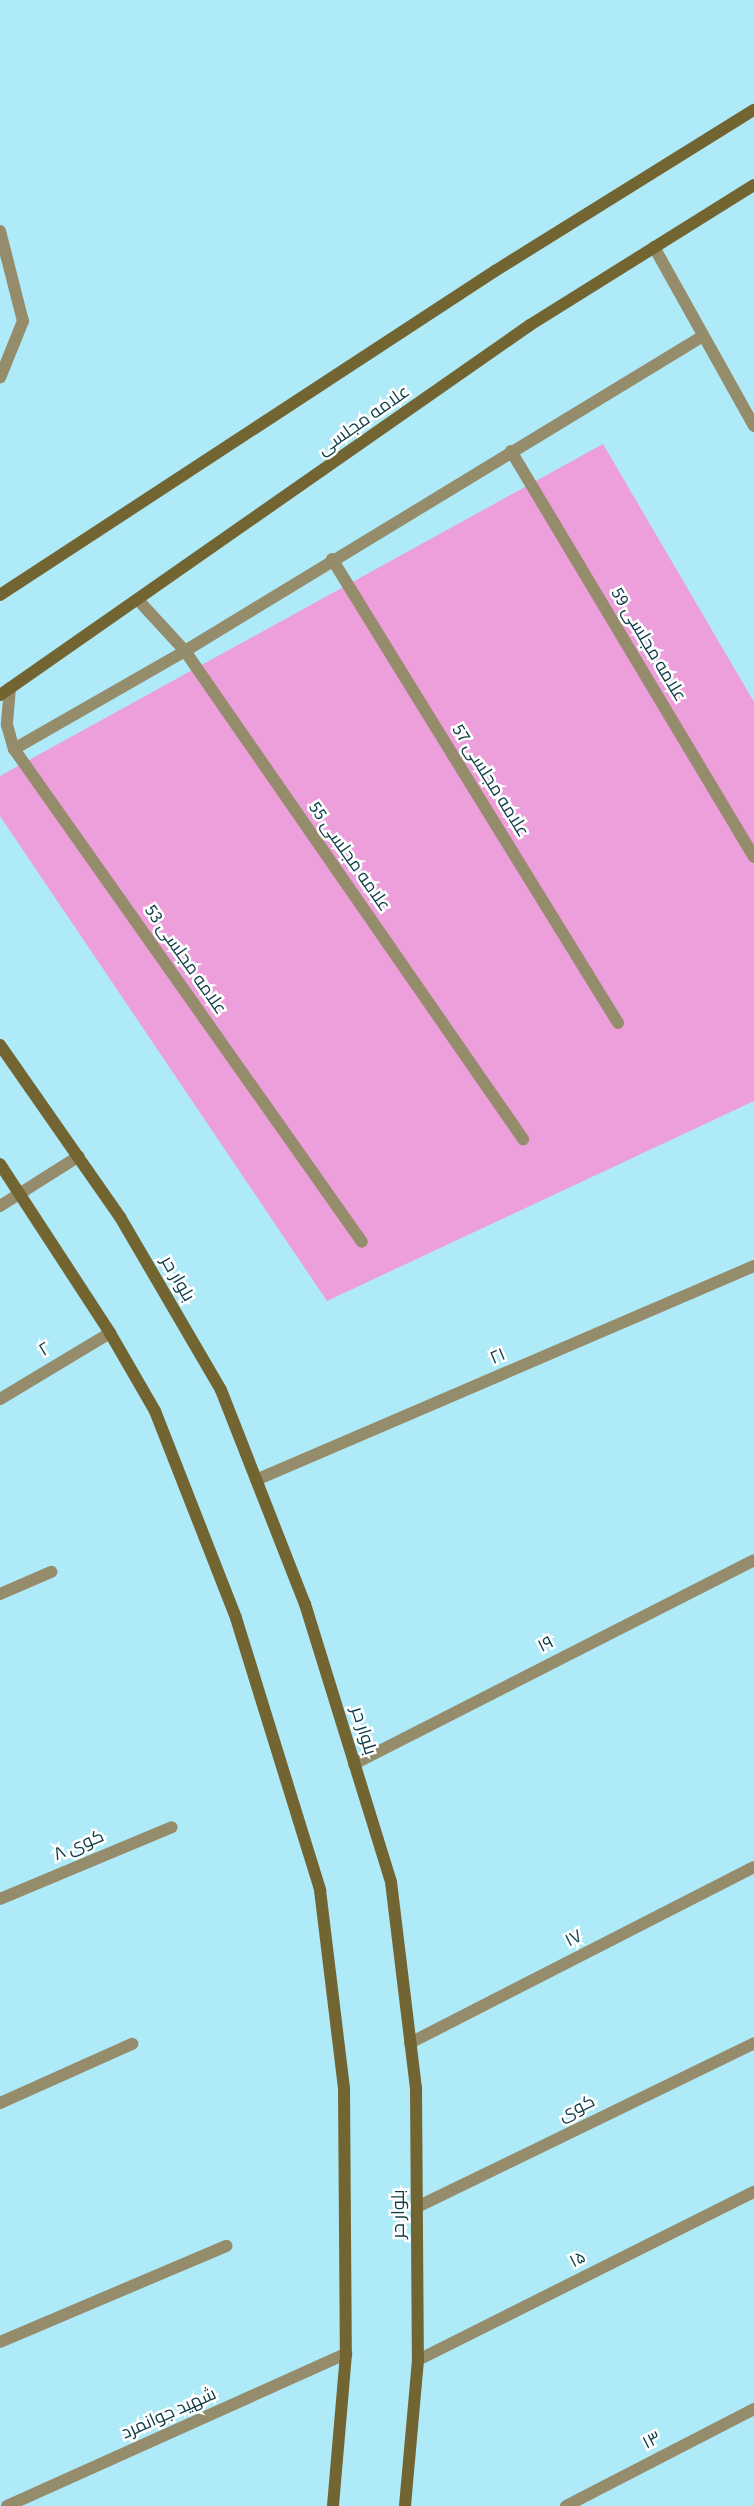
<!DOCTYPE html>
<html>
<head>
<meta charset="utf-8">
<style>
  body { margin:0 }
  #map { position:relative; width:754px; height:2506px; overflow:hidden; background:#afeaf9; font-family:"Source Sans 3",Cairo,sans-serif }
  div>[style] { position:absolute }
  [style*='--x'] { left:calc(var(--x)*1px); top:calc(var(--y)*1px); width:calc(var(--w)*1px); rotate:calc(var(--a)*1deg) }
  .green>* { inset:0; background:#ed9fdc }
  .minor>* { height:12px; margin:-6px; padding:0 6px; transform-origin:6px; border-radius:6px; background:#958c6c }
  .secondary>* { height:12px; margin:-6px; padding:0 6px; transform-origin:6px; border-radius:6px; background:#726532 }
  span { translate:-50% -50%; white-space:nowrap; text-align:center; line-height:1.15; -webkit-text-stroke:5px #fff; paint-order:stroke }
  .street-label { font-size:18px; color:#0c3d47 }
</style>
</head>
<body>
<div id="map">
  <div class="green">
    <div style="clip-path:polygon(603px 444px,754px 702px,754px 1101px,327px 1301px,0 816px,0 776px)"></div>
  </div>
  <div class="minor">
    <div style="--x:0;--y:231;--w:93;--a:75.7"></div>
    <div style="--x:23;--y:321;--w:61;--a:112"></div>
    <div style="--x:654;--y:247;--w:205;--a:60.8"></div>
    <div style="--x:511;--y:451;--w:473;--a:59.1"></div>
    <div style="--x:332;--y:559;--w:545;--a:58.35"></div>
    <div style="--x:139;--y:601;--w:68;--a:47.4"></div>
    <div style="--x:185;--y:651;--w:594;--a:55.29"></div>
    <div style="--x:10;--y:688;--w:37;--a:95"></div>
    <div style="--x:7;--y:725;--w:25;--a:74"></div>
    <div style="--x:14;--y:749;--w:603;--a:54.78"></div>
    <div style="--x:14;--y:749;--w:197;--a:-29.8"></div>
    <div style="--x:185;--y:651;--w:606;--a:-31.3"></div>
    <div style="--x:0;--y:1206;--w:93;--a:-32.3"></div>
    <div style="--x:0;--y:1399;--w:128;--a:-31"></div>
    <div style="--x:256;--y:1480;--w:542;--a:-23.25"></div>
    <div style="--x:0;--y:1594;--w:56;--a:-23.3"></div>
    <div style="--x:354;--y:1764;--w:449;--a:-27"></div>
    <div style="--x:0;--y:1899;--w:186;--a:-22.7"></div>
    <div style="--x:410;--y:2043;--w:386;--a:-27.1"></div>
    <div style="--x:0;--y:2103;--w:145;--a:-24.1"></div>
    <div style="--x:417;--y:2207;--w:375;--a:-25.9"></div>
    <div style="--x:0;--y:2342;--w:246;--a:-23"></div>
    <div style="--x:418;--y:2360;--w:376;--a:-26.6"></div>
    <div style="--x:7;--y:2506;--w:372;--a:-24.2"></div>
    <div style="--x:566;--y:2506;--w:212;--a:-27.3"></div>
  </div>
  <div class="secondary">
    <div style="--x:0;--y:595;--w:592;--a:-33.21"></div>
    <div style="--x:495;--y:271;--w:305;--a:-31.9"></div>
    <div style="--x:0;--y:695;--w:646;--a:-34.92"></div>
    <div style="--x:530;--y:325;--w:264;--a:-32"></div>
    <div style="--x:0;--y:1045;--w:210;--a:55.1"></div>
    <div style="--x:120;--y:1217;--w:200;--a:59.7"></div>
    <div style="--x:221;--y:1390;--w:230;--a:68.6"></div>
    <div style="--x:305;--y:1604;--w:291;--a:72.8"></div>
    <div style="--x:391;--y:1882;--w:208;--a:83.1"></div>
    <div style="--x:416;--y:2088;--w:272;--a:89.6"></div>
    <div style="--x:418;--y:2360;--w:147;--a:95.1"></div>
    <div style="--x:0;--y:1164;--w:202;--a:56.9"></div>
    <div style="--x:110;--y:1333;--w:90;--a:60"></div>
    <div style="--x:155;--y:1411;--w:222;--a:68.6"></div>
    <div style="--x:236;--y:1618;--w:285;--a:72.8"></div>
    <div style="--x:320;--y:1890;--w:199;--a:83.1"></div>
    <div style="--x:344;--y:2088;--w:266;--a:89.6"></div>
    <div style="--x:346;--y:2354;--w:153;--a:94.9"></div>
  </div>
  <div class="street-label">
    <span style="left:364px;top:421px;rotate:-35deg">علامه مجلسی</span>
    <span style="left:648px;top:645px;rotate:59deg">علامه مجلسی 59</span>
    <span style="left:490px;top:781px;rotate:58deg">علامه مجلسی 57</span>
    <span style="left:349px;top:857px;rotate:55deg">علامه مجلسی 55</span>
    <span style="left:185px;top:960px;rotate:55deg">علامه مجلسی 53</span>
    <span style="left:177px;top:1279px;rotate:60deg">بلوار حر</span>
    <span style="left:45px;top:1350px;rotate:-31deg">۲</span>
    <span style="left:498px;top:1357px;rotate:-23deg">۲۱</span>
    <span style="left:546px;top:1645px;rotate:-27deg">۱۹</span>
    <span style="left:363px;top:1731px;rotate:73deg">بلوار حر</span>
    <span style="left:79px;top:1846px;rotate:-23deg">کوی ۸</span>
    <span style="left:574px;top:1939px;rotate:-27deg">۱۷</span>
    <span style="left:577px;top:2109px;rotate:-26deg">کوی</span>
    <span style="left:399px;top:2214px;rotate:-90deg">بلوار حر</span>
    <span style="left:578px;top:2260px;rotate:-27deg">۱۵</span>
    <span style="left:169px;top:2414px;rotate:-24deg">شهید جوانمرد</span>
    <span style="left:652px;top:2441px;rotate:-27deg">۱۳</span>
  </div>
</div>
</body>
</html>
